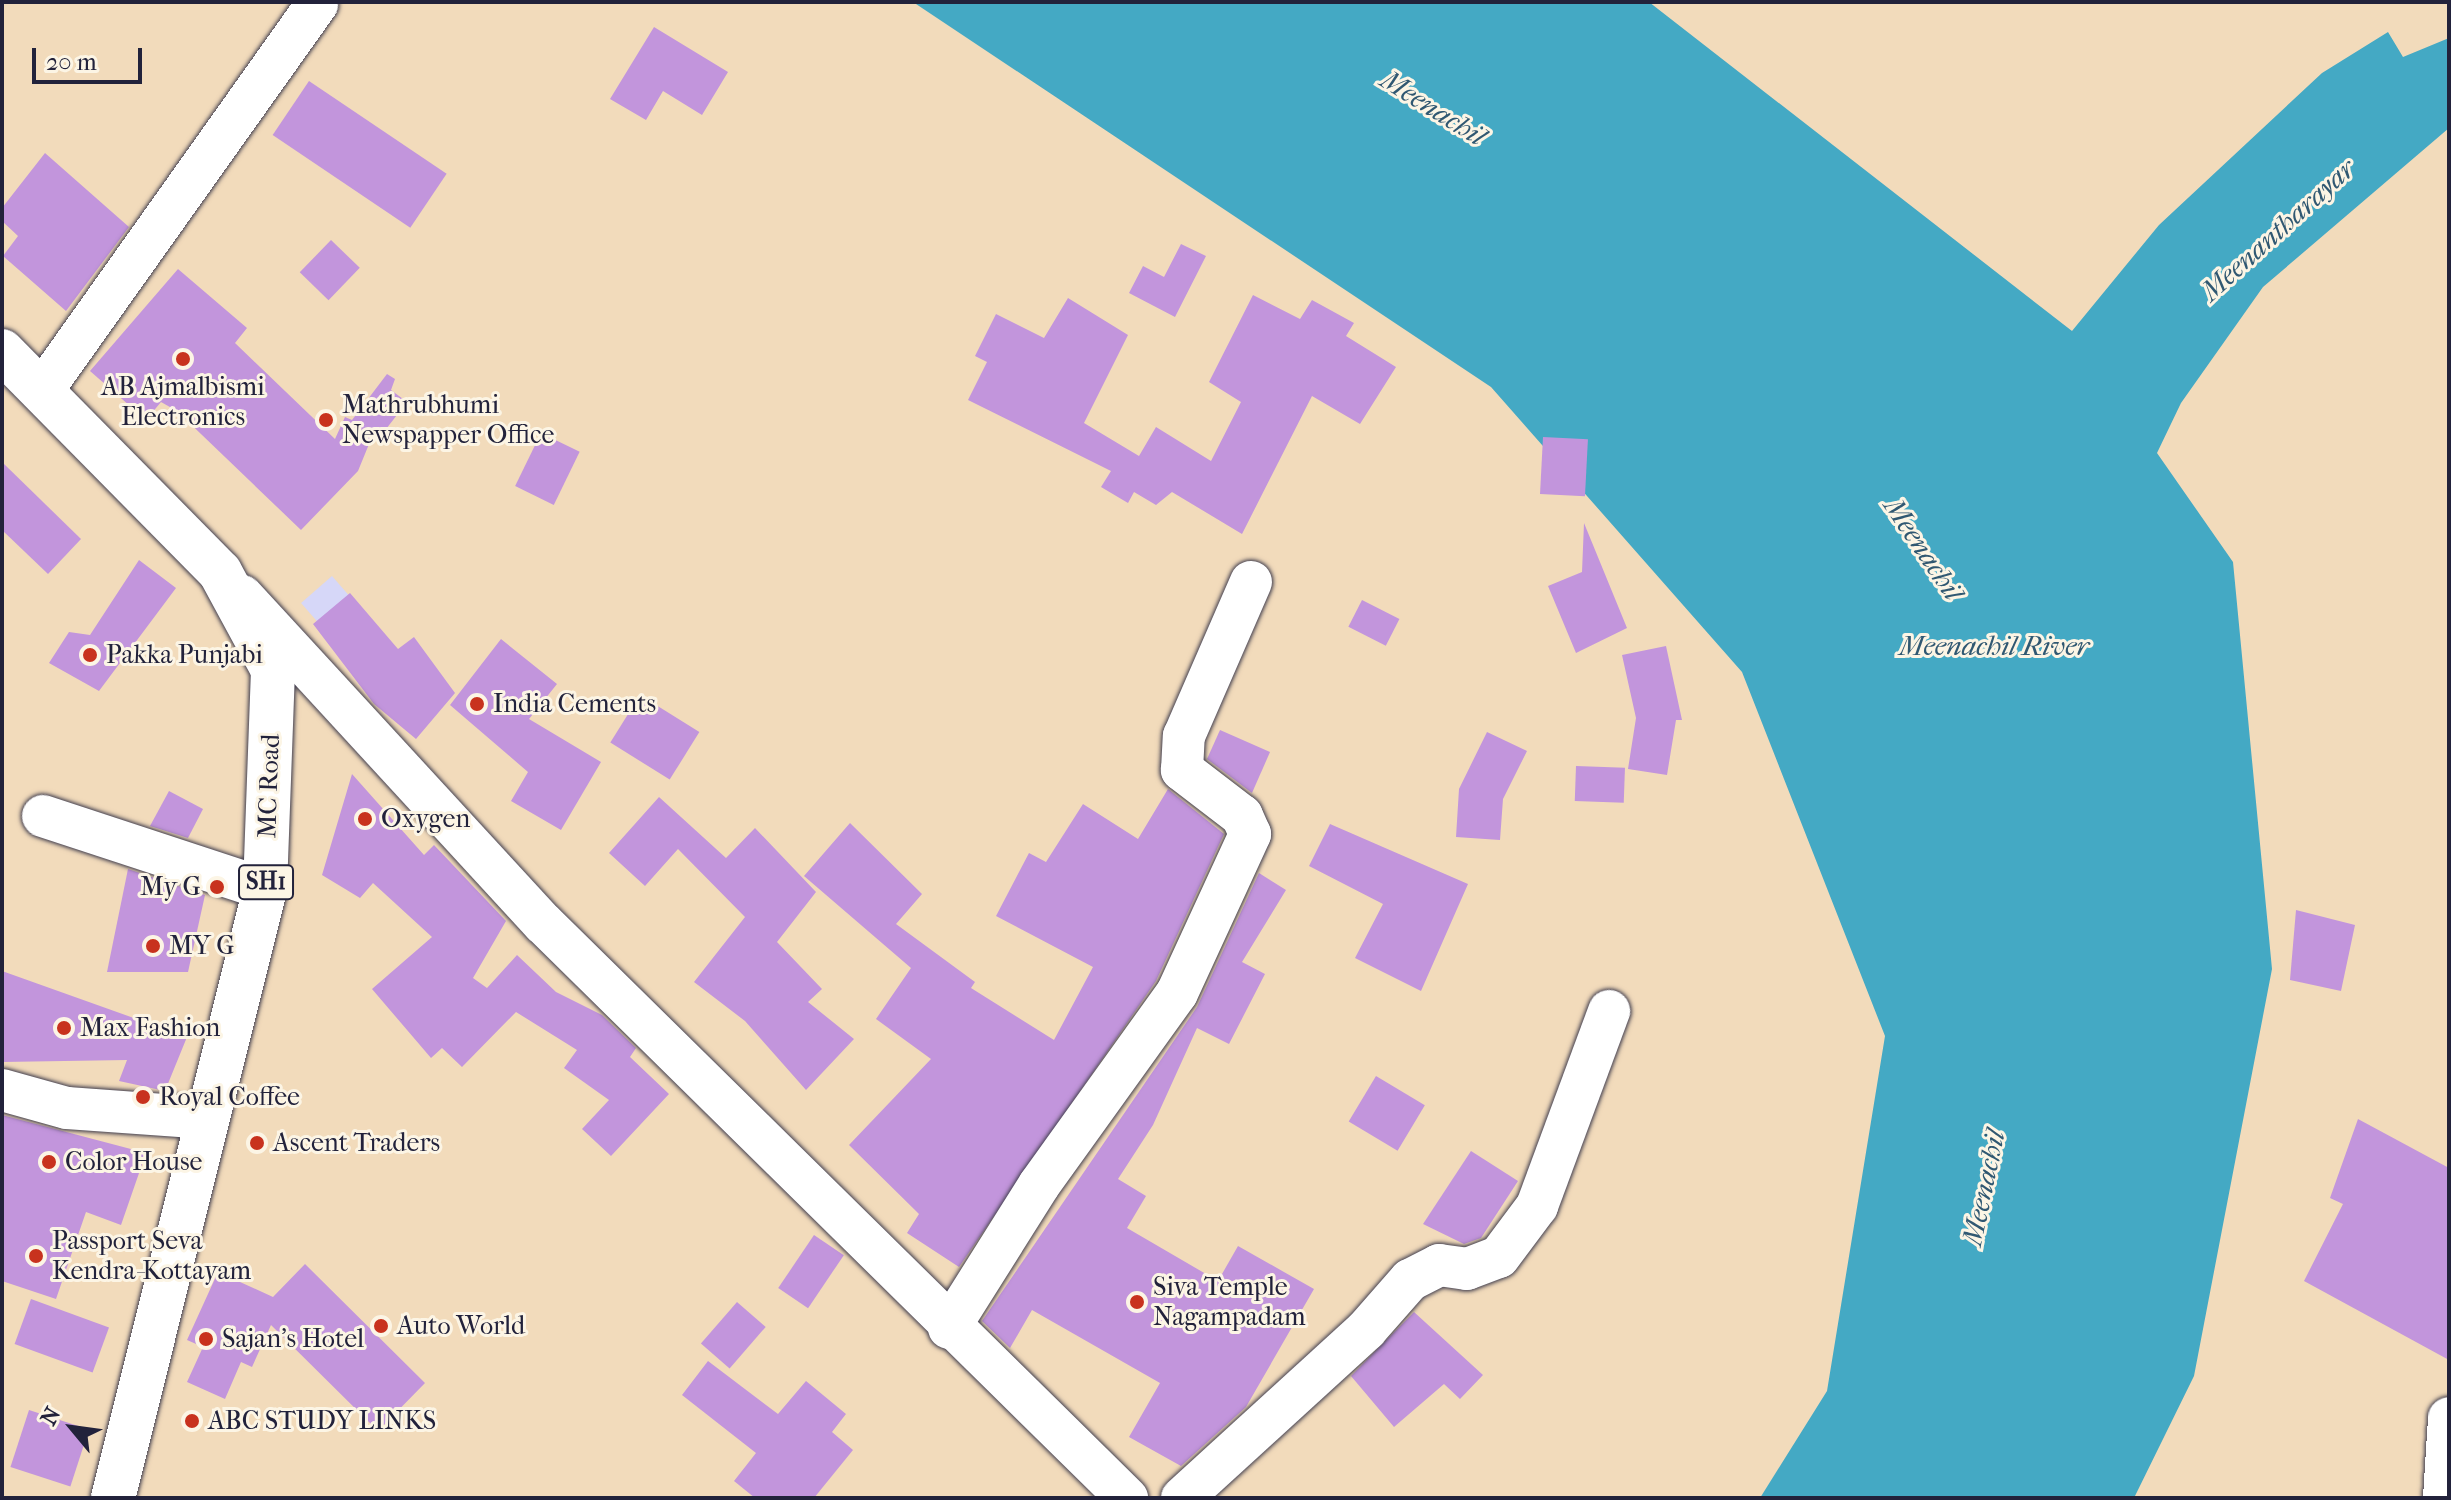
<!DOCTYPE html>
<html>
<head>
<meta charset="utf-8">
<style>
  body { margin:0 }
  #map { position:relative; width:2451px; height:1500px; overflow:hidden; background:#f2dbbb; font-family:"IM FELL French Canon",serif }
  div>[style] { position:absolute }
  [style*='--x'] { left:calc(var(--x)*1px); top:calc(var(--y)*1px); width:calc(var(--w)*1px); rotate:calc(var(--a)*1deg) }
  .built>* { inset:0; background:#d6d7f8; transform-origin:0 0 }
  .water>* { inset:0; background:#44a9c4 }
  .building>* { inset:0; background:#c295dc; transform-origin:0 0 }
  .roads { filter:drop-shadow(0 0 2px #413e4e) drop-shadow(0 0 2px #413e4e) }
  .minor>* { height:42px; margin:-21px; padding:0 21px; transform-origin:21px; border-radius:21px; background:#fff }
  .major>* { height:44px; margin:-22px; padding:0 22px; transform-origin:22px; border-radius:22px; background:#fff }
  .dots>* { width:22px; height:22px; translate:-50% -50%; box-sizing:border-box; border:4px solid #fcf5e5; border-radius:50% }
  span { translate:-50% -50%; white-space:nowrap; text-align:center; line-height:1.15; -webkit-text-stroke:6px #fcf5e5; paint-order:stroke }
  .shield-label span { padding:2px 6px; background:#fcf5e5; border:2px solid; border-radius:6px; -webkit-text-stroke-width:0 }
  .shield-label { font-size:24px; color:#22223b; font-weight:700 }
  .poi-label { font-size:26px; color:#22223b }
  .left { translate:0 -50%; text-align:left }
  .right { translate:-100% -50%; text-align:right }
  .street-label { font-size:26px; color:#22223b }
  .water-label { font-size:28px; color:#305872; font-style:italic }
  .frame { position:absolute; inset:0; border:4px solid #22223b; pointer-events:none }
  .north { position:absolute; left:32px; top:1388px; width:80px; height:80px; -webkit-text-stroke:6px #fcf5e5; paint-order:stroke; rotate:299deg; font-size:22px; font-weight:700; line-height:32px; text-align:center; color:#22223b }
  .north::after { content:''; display:block; margin:auto; width:28px; height:36px; background:#22223b; clip-path:polygon(50% 0,100% 100%,50% 72%,0 100%) }
  .scale { position:absolute; left:32px; top:48px; width:110px; height:36px; box-sizing:border-box; border:4px solid #22223b; border-top:0; padding-left:10px; font-size:24px; line-height:28px; white-space:nowrap; color:#22223b; -webkit-text-stroke:6px #fcf5e5; paint-order:stroke }
</style>
</head>
<body>
<div id="map">
  <div class="built">
    <div style="left:332px;top:576px;width:68px;height:41px;rotate:49deg"></div>
  </div>
  <div class="water">
    <div style="clip-path:polygon(913px 2px,1649px 2px,2072px 331px,2159px 225px,2322px 73px,2388px 32px,2403px 57px,2449px 38px,2449px 128px,2263px 287px,2181px 403px,2157px 453px,2233px 562px,2272px 969px,2194px 1376px,2134px 1498px,1760px 1498px,1827px 1391px,1885px 1036px,1742px 672px,1491px 387px)"></div>
  </div>
  <div class="building">
    <div style="clip-path:polygon(654px 27px,728px 72px,702px 115px,663px 91px,646px 120px,610px 99px)"></div>
    <div style="left:309px;top:81px;width:166px;height:65px;rotate:34deg"></div>
    <div style="clip-path:polygon(45px 153px,129px 227px,66px 311px,3px 256px,18px 236px,2px 221px,2px 208px)"></div>
    <div style="left:331px;top:240px;width:40px;height:45px;rotate:44deg"></div>
    <div style="clip-path:polygon(1181px 244px,1206px 256px,1175px 317px,1129px 293px,1143px 266px,1164px 277px)"></div>
    <div style="clip-path:polygon(178px 269px,247px 328px,235px 343px,335px 439px,345px 417px,352px 420px,387px 374px,395px 379px,391px 390px,407px 402px,383px 433px,376px 427px,358px 471px,301px 530px,177px 411px,161px 402px,146px 420px,90px 371px)"></div>
    <div style="clip-path:polygon(1253px 295px,1300px 319px,1312px 300px,1354px 323px,1346px 336px,1396px 367px,1360px 424px,1312px 396px,1242px 534px,1172px 492px,1156px 505px,1134px 492px,1128px 503px,1101px 487px,1111px 471px,968px 400px,987px 362px,975px 356px,996px 314px,1044px 338px,1068px 298px,1128px 335px,1084px 423px,1139px 456px,1156px 427px,1211px 461px,1241px 402px,1209px 382px)"></div>
    <div style="left:541px;top:433px;width:43px;height:59px;rotate:26deg"></div>
    <div style="left:1543px;top:437px;width:45px;height:57px;rotate:3deg"></div>
    <div style="clip-path:polygon(2px 462px,81px 539px,48px 574px,2px 530px)"></div>
    <div style="clip-path:polygon(1584px 523px,1627px 628px,1576px 653px,1548px 586px,1582px 572px)"></div>
    <div style="clip-path:polygon(139px 560px,176px 588px,99px 691px,49px 663px,69px 632px,90px 635px)"></div>
    <div style="clip-path:polygon(350px 593px,398px 649px,414px 637px,455px 693px,416px 739px,374px 704px,313px 624px)"></div>
    <div style="left:1362px;top:600px;width:42px;height:30px;rotate:27deg"></div>
    <div style="clip-path:polygon(501px 639px,557px 684px,529px 719px,601px 762px,561px 830px,511px 801px,528px 772px,450px 705px)"></div>
    <div style="clip-path:polygon(1666px 646px,1682px 720px,1676px 720px,1667px 775px,1628px 769px,1636px 718px,1622px 655px)"></div>
    <div style="left:640px;top:695px;width:70px;height:56px;rotate:32deg"></div>
    <div style="clip-path:polygon(1220px 730px,1270px 752px,1252px 793px,1207px 759px)"></div>
    <div style="clip-path:polygon(1487px 732px,1527px 751px,1503px 799px,1500px 840px,1456px 837px,1459px 789px)"></div>
    <div style="left:1576px;top:766px;width:49px;height:35px;rotate:2deg"></div>
    <div style="clip-path:polygon(352px 774px,424px 855px,434px 845px,506px 921px,473px 978px,487px 988px,517px 955px,556px 992px,602px 1015px,636px 1048px,630px 1057px,669px 1094px,611px 1156px,582px 1129px,609px 1100px,564px 1068px,577px 1050px,516px 1012px,462px 1067px,442px 1048px,431px 1058px,372px 989px,432px 937px,373px 883px,360px 898px,322px 875px)"></div>
    <div style="clip-path:polygon(1168px 789px,1224px 834px,1156px 981px,959px 1267px,907px 1233px,919px 1214px,849px 1145px,931px 1059px,876px 1019px,911px 968px,804px 876px,850px 823px,922px 894px,896px 924px,975px 982px,971px 988px,1054px 1040px,1093px 967px,996px 916px,1029px 853px,1046px 862px,1083px 804px,1138px 839px)"></div>
    <div style="clip-path:polygon(169px 791px,203px 809px,188px 838px,150px 826px)"></div>
    <div style="clip-path:polygon(659px 797px,726px 858px,755px 828px,816px 892px,777px 942px,822px 989px,808px 1002px,854px 1039px,806px 1090px,745px 1021px,694px 982px,745px 917px,678px 849px,645px 886px,609px 853px)"></div>
    <div style="clip-path:polygon(1330px 824px,1468px 884px,1421px 991px,1355px 958px,1383px 904px,1309px 866px)"></div>
    <div style="clip-path:polygon(128px 869px,205px 895px,188px 972px,107px 972px)"></div>
    <div style="clip-path:polygon(1259px 873px,1286px 890px,1242px 962px,1265px 974px,1229px 1044px,1197px 1028px,1153px 1125px,1118px 1179px,1146px 1196px,1127px 1228px,1218px 1281px,1238px 1246px,1314px 1289px,1246px 1407px,1181px 1466px,1129px 1437px,1160px 1383px,1032px 1310px,1010px 1348px,982px 1321px,1197px 1007px)"></div>
    <div style="clip-path:polygon(2296px 910px,2355px 925px,2341px 991px,2290px 980px)"></div>
    <div style="clip-path:polygon(2px 971px,187px 1037px,165px 1091px,119px 1081px,127px 1060px,2px 1062px)"></div>
    <div style="left:1376px;top:1076px;width:57px;height:53px;rotate:31deg"></div>
    <div style="clip-path:polygon(2px 1115px,146px 1153px,121px 1225px,86px 1212px,56px 1299px,2px 1281px)"></div>
    <div style="clip-path:polygon(2358px 1119px,2449px 1168px,2449px 1360px,2304px 1281px,2343px 1204px,2330px 1198px)"></div>
    <div style="clip-path:polygon(1471px 1151px,1518px 1181px,1481px 1238px,1464px 1244px,1423px 1224px)"></div>
    <div style="left:814px;top:1235px;width:36px;height:64px;rotate:34deg"></div>
    <div style="clip-path:polygon(305px 1264px,425px 1383px,378px 1431px,271px 1325px,252px 1367px,241px 1362px,225px 1399px,187px 1382px,203px 1347px,187px 1340px,218px 1272px,273px 1297px)"></div>
    <div style="left:31px;top:1299px;width:83px;height:48px;rotate:20deg"></div>
    <div style="left:737px;top:1302px;width:38px;height:55px;rotate:41deg"></div>
    <div style="clip-path:polygon(1414px 1312px,1483px 1375px,1460px 1399px,1444px 1384px,1394px 1427px,1351px 1376px)"></div>
    <div style="clip-path:polygon(708px 1361px,778px 1414px,806px 1381px,846px 1414px,832px 1432px,853px 1450px,814px 1498px,755px 1498px,734px 1481px,756px 1453px,682px 1395px)"></div>
    <div style="left:29px;top:1410px;width:63px;height:60px;rotate:18deg"></div>
  </div>
  <div class="roads">
    <div class="minor">
      <div style="--x:42;--y:391;--w:475;--a:-54.6"></div>
      <div style="--x:242;--y:596;--w:444;--a:47.4"></div>
      <div style="--x:543;--y:923;--w:820;--a:44.56"></div>
      <div style="--x:43;--y:816;--w:234;--a:18.2"></div>
      <div style="--x:2;--y:1090;--w:67;--a:15.5"></div>
      <div style="--x:67;--y:1108;--w:138;--a:4.1"></div>
      <div style="--x:949;--y:1328;--w:169;--a:-57.8"></div>
      <div style="--x:1039;--y:1185;--w:236;--a:-54.3"></div>
      <div style="--x:1177;--y:993;--w:175;--a:-65.3"></div>
      <div style="--x:1250;--y:834;--w:20;--a:-114"></div>
      <div style="--x:1242;--y:816;--w:76;--a:-142.5"></div>
      <div style="--x:1182;--y:770;--w:34;--a:-87"></div>
      <div style="--x:1184;--y:736;--w:168;--a:-66.5"></div>
      <div style="--x:1182;--y:1498;--w:249;--a:-42.4"></div>
      <div style="--x:1366;--y:1330;--w:67;--a:-48.7"></div>
      <div style="--x:1410;--y:1280;--w:33;--a:-27"></div>
      <div style="--x:1439;--y:1265;--w:28;--a:8"></div>
      <div style="--x:1467;--y:1269;--w:34;--a:-21"></div>
      <div style="--x:1499;--y:1257;--w:64;--a:-53.3"></div>
      <div style="--x:1537;--y:1206;--w:208;--a:-69.7"></div>
      <div style="--x:2444;--y:1498;--w:80;--a:-86.4"></div>
    </div>
    <div class="major">
      <div style="--x:2;--y:351;--w:310;--a:45.4"></div>
      <div style="--x:220;--y:572;--w:111;--a:61.6"></div>
      <div style="--x:273;--y:670;--w:219;--a:92.1"></div>
      <div style="--x:265;--y:889;--w:628;--a:104.01"></div>
    </div>
  </div>
  <div class="dots">
    <div style="left:183px;top:359px;background:#c8321e"></div>
    <div style="left:326px;top:420px;background:#c8321e"></div>
    <div style="left:90px;top:655px;background:#c8321e"></div>
    <div style="left:477px;top:704px;background:#c8321e"></div>
    <div style="left:365px;top:819px;background:#c8321e"></div>
    <div style="left:217px;top:887px;background:#c8321e"></div>
    <div style="left:153px;top:946px;background:#c8321e"></div>
    <div style="left:64px;top:1028px;background:#c8321e"></div>
    <div style="left:143px;top:1097px;background:#c8321e"></div>
    <div style="left:257px;top:1143px;background:#c8321e"></div>
    <div style="left:49px;top:1162px;background:#c8321e"></div>
    <div style="left:36px;top:1256px;background:#c8321e"></div>
    <div style="left:1137px;top:1302px;background:#c8321e"></div>
    <div style="left:381px;top:1326px;background:#c8321e"></div>
    <div style="left:206px;top:1339px;background:#c8321e"></div>
    <div style="left:192px;top:1421px;background:#c8321e"></div>
  </div>
  <div class="shield-label">
    <span style="left:266px;top:882px">SH1</span>
  </div>
  <div class="poi-label">
    <span style="left:183px;top:402px">AB Ajmalbismi<br>Electronics</span>
    <span class="left" style="left:342px;top:420px">Mathrubhumi<br>Newspapper Office</span>
    <span class="left" style="left:106px;top:655px">Pakka Punjabi</span>
    <span class="left" style="left:493px;top:704px">India Cements</span>
    <span class="left" style="left:381px;top:819px">Oxygen</span>
    <span class="right" style="left:201px;top:887px">My G</span>
    <span class="left" style="left:169px;top:946px">MY G</span>
    <span class="left" style="left:80px;top:1028px">Max Fashion</span>
    <span class="left" style="left:159px;top:1097px">Royal Coffee</span>
    <span class="left" style="left:273px;top:1143px">Ascent Traders</span>
    <span class="left" style="left:65px;top:1162px">Color House</span>
    <span class="left" style="left:52px;top:1256px">Passport Seva<br>Kendra-Kottayam</span>
    <span class="left" style="left:1153px;top:1302px">Siva Temple<br>Nagampadam</span>
    <span class="left" style="left:397px;top:1326px">Auto World</span>
    <span class="left" style="left:222px;top:1339px">Sajan's Hotel</span>
    <span class="left" style="left:208px;top:1421px">ABC STUDY LINKS</span>
  </div>
  <div class="street-label">
    <span style="left:269px;top:786px;rotate:-88deg">MC Road</span>
  </div>
  <div class="water-label">
    <span style="left:1433px;top:108px;rotate:32deg">Meenachil</span>
    <span style="left:2278px;top:230px;rotate:-42deg">Meenantharayar</span>
    <span style="left:1923px;top:549px;rotate:56deg">Meenachil</span>
    <span style="left:1994px;top:646px">Meenachil River</span>
    <span style="left:1984px;top:1188px;rotate:-78deg">Meenachil</span>
  </div>
  <div class="frame"></div>
  <div class="north">N</div>
  <div class="scale">20 m</div>
</div>
</body>
</html>
